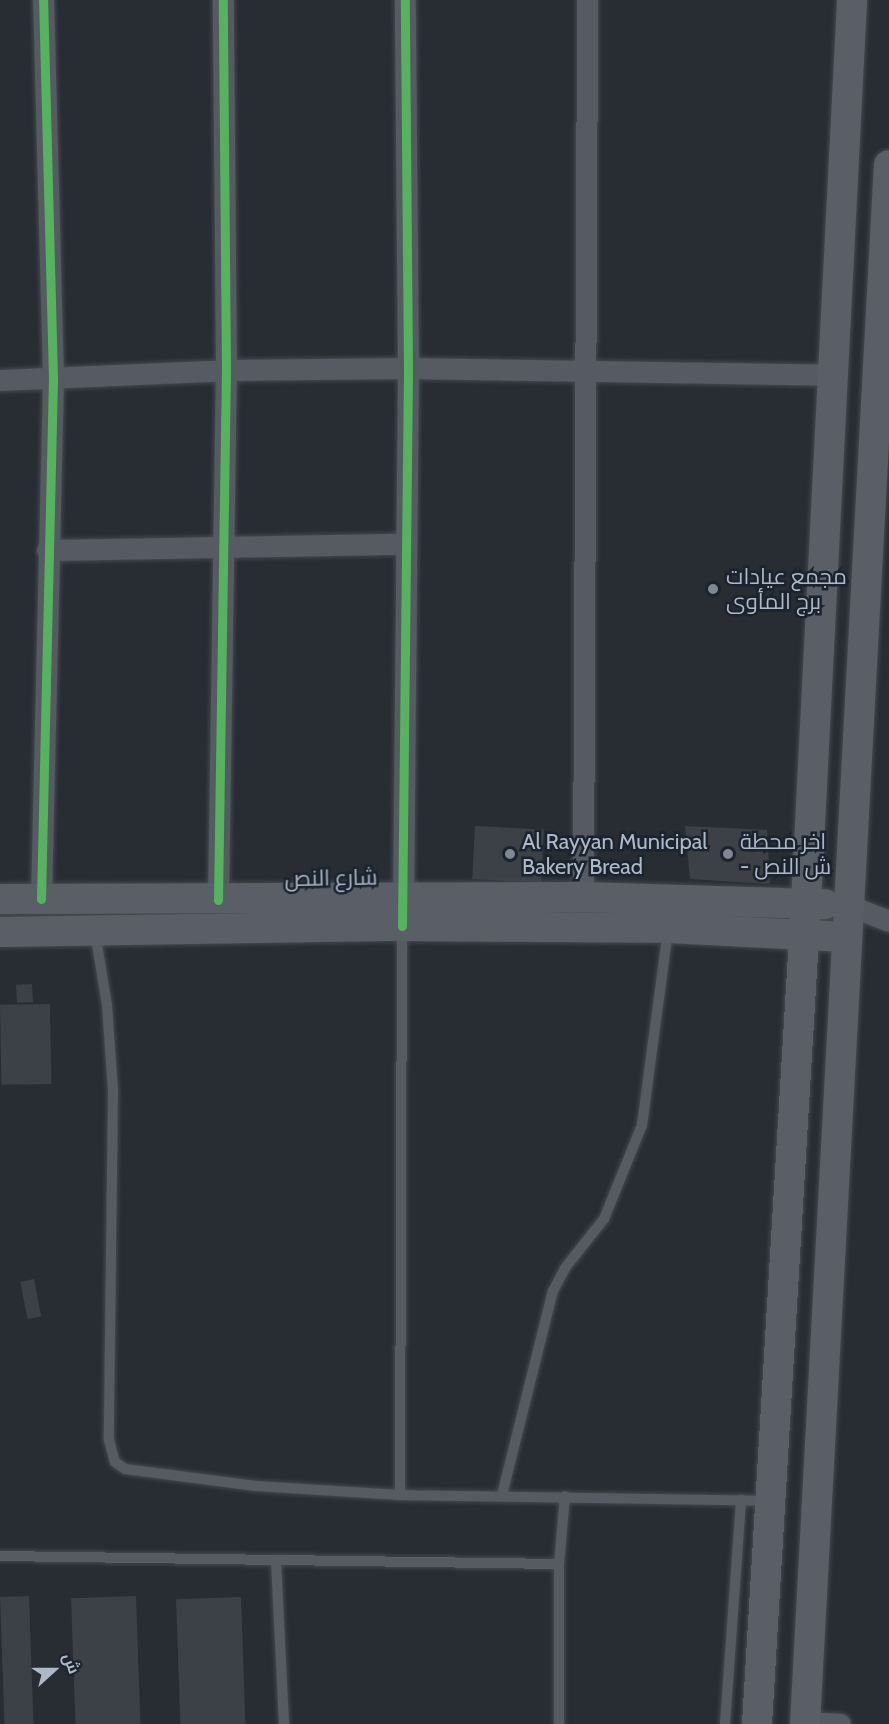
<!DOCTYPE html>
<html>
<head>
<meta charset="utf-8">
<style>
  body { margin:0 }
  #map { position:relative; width:889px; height:1724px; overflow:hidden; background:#272d33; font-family:Cabin,Cairo,sans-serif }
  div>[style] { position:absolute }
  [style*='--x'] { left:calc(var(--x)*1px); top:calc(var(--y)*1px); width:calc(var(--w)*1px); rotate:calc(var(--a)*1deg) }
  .building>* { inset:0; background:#3c4147; transform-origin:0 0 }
  .roads { filter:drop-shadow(0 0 2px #44494e) drop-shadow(0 0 2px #44494e) }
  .lane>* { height:10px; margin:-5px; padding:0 5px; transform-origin:5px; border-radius:5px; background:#565a62 }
  .street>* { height:21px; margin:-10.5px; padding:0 10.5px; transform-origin:10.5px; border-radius:10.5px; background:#565a62 }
  .secondary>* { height:30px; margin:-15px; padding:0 15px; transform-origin:15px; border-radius:15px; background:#5a5f67 }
  .cycleway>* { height:9px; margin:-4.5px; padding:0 4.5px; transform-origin:4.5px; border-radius:4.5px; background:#56b35d }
  .dots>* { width:16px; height:16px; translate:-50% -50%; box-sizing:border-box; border:3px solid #1a232e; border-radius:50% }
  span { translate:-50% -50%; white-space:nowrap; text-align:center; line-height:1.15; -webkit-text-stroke:5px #1a232e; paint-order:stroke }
  .poi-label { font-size:22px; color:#afb8c6 }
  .left { translate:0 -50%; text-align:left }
  .street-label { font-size:22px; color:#afb8c6 }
  .north { position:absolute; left:24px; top:1640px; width:60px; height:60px; -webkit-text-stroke:4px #1a232e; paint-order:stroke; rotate:69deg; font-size:16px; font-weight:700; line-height:24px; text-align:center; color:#afb8c6 }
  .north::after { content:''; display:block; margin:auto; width:21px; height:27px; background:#afb8c6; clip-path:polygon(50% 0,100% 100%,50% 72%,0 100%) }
</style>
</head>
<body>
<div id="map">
  <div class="building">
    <div style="left:475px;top:826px;width:69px;height:53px;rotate:3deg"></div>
    <div style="clip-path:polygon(685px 826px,767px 830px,770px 884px,690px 879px)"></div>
    <div style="left:32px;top:984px;width:18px;height:16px;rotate:87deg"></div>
    <div style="left:50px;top:1004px;width:80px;height:50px;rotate:89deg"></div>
    <div style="left:34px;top:1279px;width:38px;height:14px;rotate:79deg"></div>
    <div style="left:29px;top:1596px;width:128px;height:29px;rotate:88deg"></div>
    <div style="left:136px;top:1596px;width:128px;height:65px;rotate:88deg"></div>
    <div style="left:241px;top:1597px;width:127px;height:65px;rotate:88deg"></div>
  </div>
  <div class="roads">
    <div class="lane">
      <div style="--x:95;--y:932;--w:74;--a:80.7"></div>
      <div style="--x:107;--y:1005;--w:85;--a:86"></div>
      <div style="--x:113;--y:1090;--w:350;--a:90.7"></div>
      <div style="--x:109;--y:1440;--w:23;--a:75"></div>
      <div style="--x:115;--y:1462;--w:12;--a:35"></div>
      <div style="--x:125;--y:1469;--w:132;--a:7.4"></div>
      <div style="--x:256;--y:1486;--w:144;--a:3.6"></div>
      <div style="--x:400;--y:1495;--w:369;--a:0.9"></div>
      <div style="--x:400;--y:1495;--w:567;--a:-89.8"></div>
      <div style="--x:502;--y:1495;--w:210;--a:-76"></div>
      <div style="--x:553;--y:1291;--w:26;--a:-62"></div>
      <div style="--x:565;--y:1268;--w:63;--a:-51.5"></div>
      <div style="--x:604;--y:1219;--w:101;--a:-68"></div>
      <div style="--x:642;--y:1125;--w:196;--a:-82.4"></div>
      <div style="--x:0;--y:1556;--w:559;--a:0.82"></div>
      <div style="--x:559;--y:1564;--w:160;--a:90"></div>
      <div style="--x:276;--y:1560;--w:164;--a:87.2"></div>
      <div style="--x:559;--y:1564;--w:68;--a:-85"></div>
      <div style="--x:725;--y:1724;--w:225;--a:-85.9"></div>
    </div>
    <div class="street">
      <div style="--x:0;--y:380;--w:226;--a:-2.5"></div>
      <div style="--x:226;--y:370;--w:182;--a:-0.6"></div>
      <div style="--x:408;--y:368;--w:425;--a:0.9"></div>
      <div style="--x:47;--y:550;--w:358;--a:-1"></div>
      <div style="--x:583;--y:897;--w:897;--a:-89.74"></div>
      <div style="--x:41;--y:899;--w:521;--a:-88.68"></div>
      <div style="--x:53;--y:378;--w:378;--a:-91.5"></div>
      <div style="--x:218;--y:900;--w:530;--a:-89.14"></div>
      <div style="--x:226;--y:370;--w:370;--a:-90.5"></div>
      <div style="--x:848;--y:905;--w:44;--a:21.3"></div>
      <div style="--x:403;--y:911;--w:543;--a:-89.47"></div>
      <div style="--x:408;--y:368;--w:368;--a:-90.5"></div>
      <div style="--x:805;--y:1722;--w:35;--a:3"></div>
    </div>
    <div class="secondary">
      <div style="--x:0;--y:899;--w:583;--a:-0.2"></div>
      <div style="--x:583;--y:897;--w:242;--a:1.7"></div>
      <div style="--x:0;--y:932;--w:402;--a:-0.9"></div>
      <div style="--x:402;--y:926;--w:267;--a:0.4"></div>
      <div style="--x:669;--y:928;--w:177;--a:2.9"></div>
      <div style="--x:757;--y:1724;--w:822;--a:-86.58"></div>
      <div style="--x:806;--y:903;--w:904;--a:-87.08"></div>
      <div style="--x:805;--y:1724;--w:1561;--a:-86.92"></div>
    </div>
  </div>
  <div class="cycleway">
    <div style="--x:41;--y:899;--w:521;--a:-88.68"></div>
    <div style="--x:53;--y:378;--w:378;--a:-91.5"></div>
    <div style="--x:218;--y:900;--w:530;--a:-89.14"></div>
    <div style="--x:226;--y:370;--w:370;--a:-90.5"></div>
    <div style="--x:402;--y:926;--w:558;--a:-89.38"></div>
    <div style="--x:408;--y:368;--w:368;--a:-90.5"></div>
  </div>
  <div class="dots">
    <div style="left:713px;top:589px;background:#7f8793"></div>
    <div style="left:510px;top:854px;background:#7f8793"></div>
    <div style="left:728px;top:854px;background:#7f8793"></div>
  </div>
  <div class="poi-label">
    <span class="left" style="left:726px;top:589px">مجمع عيادات<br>برج المأوى</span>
    <span class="left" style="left:522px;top:854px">Al Rayyan Municipal<br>Bakery Bread</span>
    <span class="left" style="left:740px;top:854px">اخر محطة<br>- ش النص</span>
  </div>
  <div class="street-label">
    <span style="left:331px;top:878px;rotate:-1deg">شارع النص</span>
  </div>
  <div class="north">ش</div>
</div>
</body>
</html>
